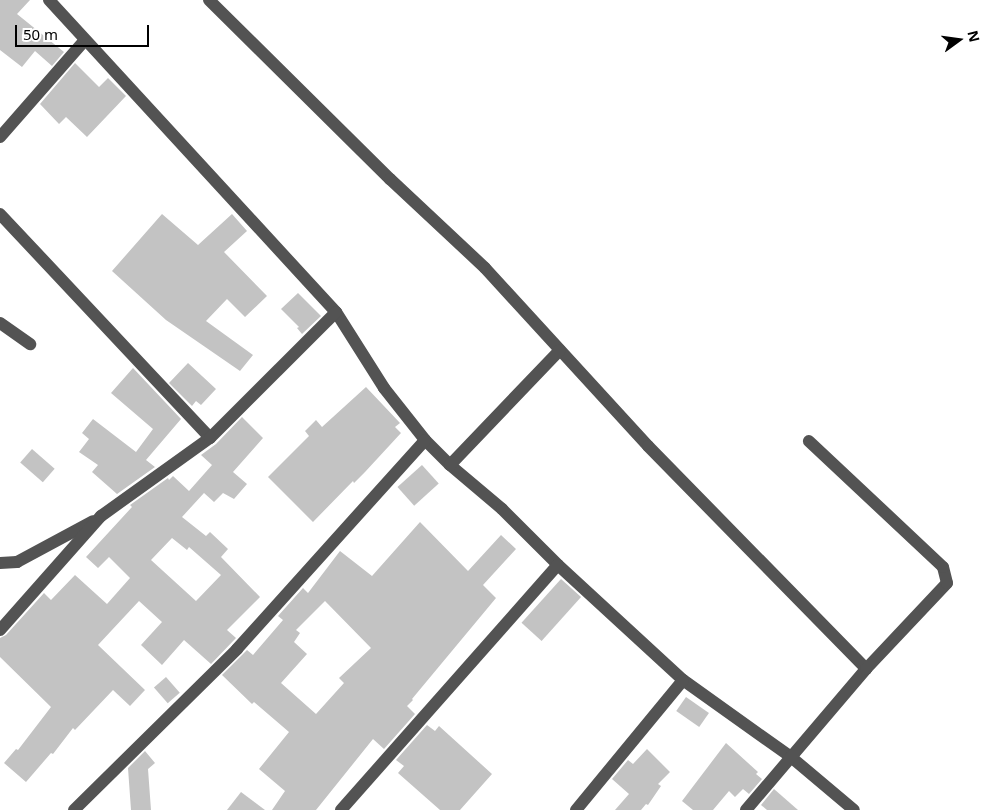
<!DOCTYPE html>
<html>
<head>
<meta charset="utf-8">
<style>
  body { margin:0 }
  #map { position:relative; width:999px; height:810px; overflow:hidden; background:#fff; font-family:"Noto Sans",sans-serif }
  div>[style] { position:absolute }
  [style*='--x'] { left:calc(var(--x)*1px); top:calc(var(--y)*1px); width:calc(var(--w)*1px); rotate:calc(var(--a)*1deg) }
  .building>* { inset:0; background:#c3c3c3; transform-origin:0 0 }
  .minor>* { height:12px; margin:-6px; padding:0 6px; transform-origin:6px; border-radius:6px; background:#535353 }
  span { translate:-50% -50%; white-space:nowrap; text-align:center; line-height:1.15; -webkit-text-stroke:5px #fff; paint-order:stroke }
  .north { position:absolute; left:934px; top:15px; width:50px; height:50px; -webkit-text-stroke:4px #fff; paint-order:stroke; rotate:76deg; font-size:14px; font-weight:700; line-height:20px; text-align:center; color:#000 }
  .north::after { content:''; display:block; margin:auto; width:18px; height:22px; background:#000; clip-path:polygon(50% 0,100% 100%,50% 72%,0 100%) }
  .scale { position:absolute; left:15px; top:25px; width:134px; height:22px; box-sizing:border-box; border:2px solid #000; border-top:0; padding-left:6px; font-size:15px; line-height:18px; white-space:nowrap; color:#000; -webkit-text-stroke:4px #fff; paint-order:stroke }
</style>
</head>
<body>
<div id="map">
  <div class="building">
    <div style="clip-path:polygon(0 0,30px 0,17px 14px,64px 52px,52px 66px,35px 51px,22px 67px,0 50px)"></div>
    <div style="clip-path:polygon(75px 63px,99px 87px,108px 78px,126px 96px,87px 137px,66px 117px,59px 124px,40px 104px)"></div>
    <div style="clip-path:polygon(162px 214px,198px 245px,232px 214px,247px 231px,224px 252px,267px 296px,245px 317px,227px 299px,206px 321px,253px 355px,240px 371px,166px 320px,112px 271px)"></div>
    <div style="clip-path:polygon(298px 293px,321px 316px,302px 334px,297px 328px,299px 327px,281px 309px)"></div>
    <div style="clip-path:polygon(188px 363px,216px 389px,201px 405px,196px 401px,192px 406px,169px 383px)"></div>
    <div style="clip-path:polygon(133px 368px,181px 419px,146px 460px,155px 467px,117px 494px,92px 472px,98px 465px,79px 452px,89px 439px,82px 433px,93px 419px,136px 452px,153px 429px,111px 393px)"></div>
    <div style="clip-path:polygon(366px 387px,400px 423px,395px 427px,401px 433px,365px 472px,354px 483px,353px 481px,313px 522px,268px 477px,309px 436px,305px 431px,316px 420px,322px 427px)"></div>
    <div style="clip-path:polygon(evenodd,242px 417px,263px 438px,233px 472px,247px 484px,234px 499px,223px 493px,214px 502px,204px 493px,182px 517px,206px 536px,210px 532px,228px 549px,221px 557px,260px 597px,227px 630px,236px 638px,211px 664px,184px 640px,162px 665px,141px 645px,162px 622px,139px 601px,98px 645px,145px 690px,130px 706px,113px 690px,75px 730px,73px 728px,53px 754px,51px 753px,26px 782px,4px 763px,16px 749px,18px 750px,51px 707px,0 657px,0 638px,6px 635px,44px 593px,51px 600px,75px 575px,107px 604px,130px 578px,109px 557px,98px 568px,86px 557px,132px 507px,130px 505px,168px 478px,169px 480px,173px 476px,189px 491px,212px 465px,201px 455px,216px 444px,242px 417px,172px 538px,187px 550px,189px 547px,221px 575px,196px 601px,151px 560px,172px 538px)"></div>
    <div style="left:32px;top:449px;width:30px;height:18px;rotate:41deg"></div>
    <div style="left:422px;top:465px;width:25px;height:33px;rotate:48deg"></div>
    <div style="clip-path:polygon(evenodd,420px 522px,468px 571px,501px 535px,516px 549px,483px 585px,496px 598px,412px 699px,413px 700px,407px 706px,415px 714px,384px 749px,373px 739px,316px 810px,272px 810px,285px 791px,259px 769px,289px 732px,254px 702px,252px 704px,222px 675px,247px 650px,253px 655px,283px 620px,278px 616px,303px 588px,308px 593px,340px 551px,372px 576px,420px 522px,325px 601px,371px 648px,339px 678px,344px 683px,316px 714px,281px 683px,307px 654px,294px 642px,300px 633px,296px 630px,325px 601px)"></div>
    <div style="left:561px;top:579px;width:27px;height:59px;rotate:42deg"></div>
    <div style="left:166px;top:677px;width:21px;height:16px;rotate:49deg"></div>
    <div style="left:686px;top:697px;width:28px;height:17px;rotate:35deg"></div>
    <div style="clip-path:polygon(427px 725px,435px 731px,439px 726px,492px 774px,460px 810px,440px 810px,398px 773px,404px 766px,396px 760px)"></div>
    <div style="clip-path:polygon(726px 743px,758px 772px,756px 774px,762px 779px,749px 794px,743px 789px,735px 797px,729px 791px,713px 810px,693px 810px,682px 801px)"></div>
    <div style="clip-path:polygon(647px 749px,670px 772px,658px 784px,661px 786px,648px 805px,646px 804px,641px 810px,615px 810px,629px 794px,612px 779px,628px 760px,633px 764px)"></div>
    <div style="clip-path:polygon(145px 751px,155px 763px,148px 769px,151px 810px,131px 810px,128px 768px)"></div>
    <div style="clip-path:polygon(774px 789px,798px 810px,767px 810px,761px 805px)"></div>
    <div style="clip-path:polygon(241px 792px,265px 810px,227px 810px)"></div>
  </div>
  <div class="minor">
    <div style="--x:49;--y:0;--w:424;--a:47.4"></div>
    <div style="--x:336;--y:312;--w:90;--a:57.7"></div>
    <div style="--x:384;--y:388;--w:66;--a:51.7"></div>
    <div style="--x:425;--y:440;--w:35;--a:45"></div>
    <div style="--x:450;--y:465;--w:68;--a:40.2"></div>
    <div style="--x:502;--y:509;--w:79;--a:45"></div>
    <div style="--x:558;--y:565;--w:170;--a:42.6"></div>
    <div style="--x:683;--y:680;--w:133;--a:35.5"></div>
    <div style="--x:791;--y:757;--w:82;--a:40.1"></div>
    <div style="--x:209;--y:0;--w:255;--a:44.7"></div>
    <div style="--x:390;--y:179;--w:130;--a:43.1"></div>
    <div style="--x:485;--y:268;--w:241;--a:47.5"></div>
    <div style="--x:648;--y:446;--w:312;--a:45.6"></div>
    <div style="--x:0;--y:137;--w:128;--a:-48.8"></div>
    <div style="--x:0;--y:214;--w:307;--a:46.8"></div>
    <div style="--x:0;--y:323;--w:37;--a:35"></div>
    <div style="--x:450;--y:465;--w:159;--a:-46.3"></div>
    <div style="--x:0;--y:563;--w:17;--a:-3"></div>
    <div style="--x:17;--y:562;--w:86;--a:-28.3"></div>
    <div style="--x:0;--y:630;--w:152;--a:-48.5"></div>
    <div style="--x:101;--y:516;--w:134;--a:-35.6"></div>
    <div style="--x:210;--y:438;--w:178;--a:-45"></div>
    <div style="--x:74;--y:810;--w:229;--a:-44.6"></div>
    <div style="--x:237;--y:649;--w:281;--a:-48"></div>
    <div style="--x:341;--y:810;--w:327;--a:-48.5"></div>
    <div style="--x:576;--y:810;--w:168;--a:-50.5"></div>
    <div style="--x:746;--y:810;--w:185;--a:-49.6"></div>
    <div style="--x:866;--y:669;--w:118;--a:-46.7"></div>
    <div style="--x:947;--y:583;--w:16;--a:-104"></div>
    <div style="--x:943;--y:567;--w:184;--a:-136.8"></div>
  </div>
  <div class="north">N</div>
  <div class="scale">50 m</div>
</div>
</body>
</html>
